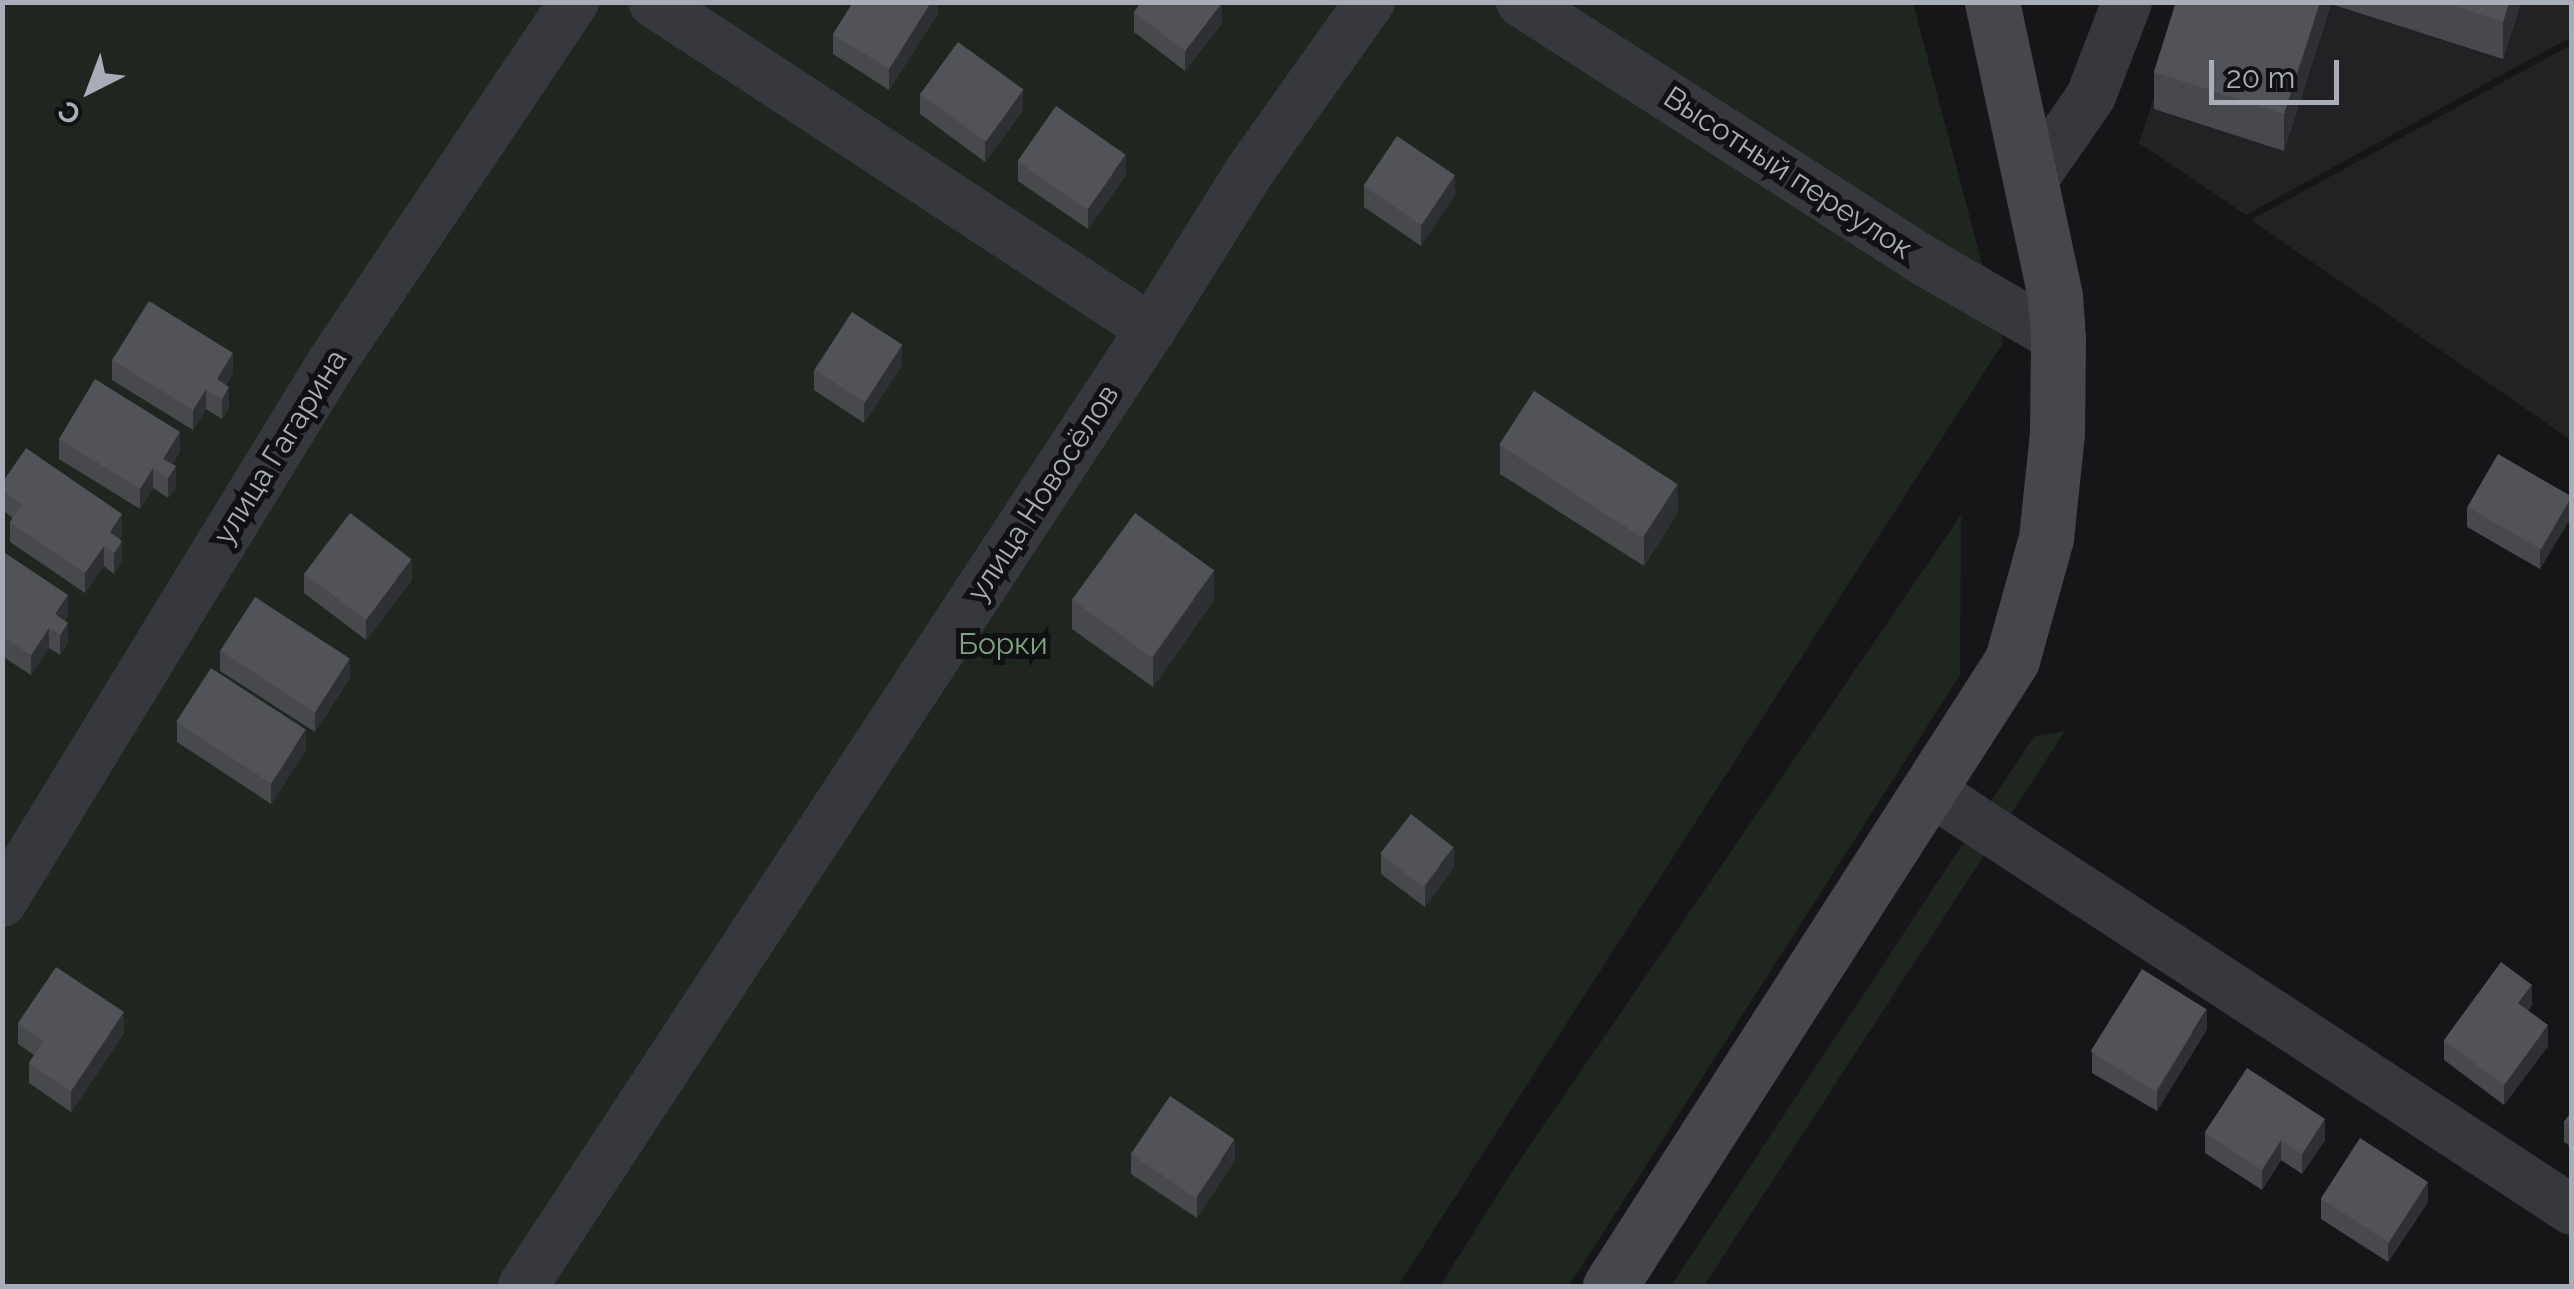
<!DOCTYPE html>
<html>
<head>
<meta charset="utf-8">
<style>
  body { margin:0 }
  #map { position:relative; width:2574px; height:1289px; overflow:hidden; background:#161618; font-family:Raleway,sans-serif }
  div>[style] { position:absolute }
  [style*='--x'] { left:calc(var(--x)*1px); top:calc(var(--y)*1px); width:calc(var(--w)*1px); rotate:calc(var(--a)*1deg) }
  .built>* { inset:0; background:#222225 }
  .green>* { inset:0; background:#1e261f }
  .street>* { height:50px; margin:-25px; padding:0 25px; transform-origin:25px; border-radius:25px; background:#37383d }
  .secondary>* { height:55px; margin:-27.5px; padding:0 27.5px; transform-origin:27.5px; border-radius:27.5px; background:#45474d }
  .wall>* { inset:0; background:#47494d }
  .shaded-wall>* { inset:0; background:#2f3033 }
  .building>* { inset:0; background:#525359; transform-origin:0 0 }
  span { translate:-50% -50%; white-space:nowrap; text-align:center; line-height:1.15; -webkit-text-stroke:10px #111113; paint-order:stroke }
  .street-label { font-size:30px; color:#a8adb8 }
  .park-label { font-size:30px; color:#7fa381 }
  .frame { position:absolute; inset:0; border:5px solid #a8adb8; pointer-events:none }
  .north { position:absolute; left:40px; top:40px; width:100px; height:100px; -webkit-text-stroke:8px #111113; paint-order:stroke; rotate:222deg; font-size:28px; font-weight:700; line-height:40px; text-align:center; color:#a8adb8 }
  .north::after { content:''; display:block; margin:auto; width:35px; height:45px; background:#a8adb8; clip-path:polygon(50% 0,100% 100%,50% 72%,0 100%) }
  .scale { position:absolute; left:2209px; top:60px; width:130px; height:45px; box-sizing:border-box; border:5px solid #a8adb8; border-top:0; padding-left:12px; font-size:30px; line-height:35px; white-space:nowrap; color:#a8adb8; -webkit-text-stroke:8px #111113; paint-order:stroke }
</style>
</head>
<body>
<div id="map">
  <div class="built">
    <div style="clip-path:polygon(2184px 3px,2571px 3px,2571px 37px,2246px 215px,2139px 143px)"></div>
    <div style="clip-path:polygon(2571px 45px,2571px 440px,2251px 220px)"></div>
  </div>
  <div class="green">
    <div style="clip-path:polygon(3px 3px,1913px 3px,2003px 343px,1398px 1286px,3px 1286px)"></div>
    <div style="clip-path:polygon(1961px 515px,1960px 675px,1578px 1272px,1568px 1286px,1440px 1286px,1511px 1173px)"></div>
    <div style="clip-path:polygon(2065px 731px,1704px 1286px,1671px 1286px,2034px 736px)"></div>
  </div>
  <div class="street">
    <div style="--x:653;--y:2;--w:596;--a:33.29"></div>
    <div style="--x:1521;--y:2;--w:483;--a:32.7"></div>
    <div style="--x:1928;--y:263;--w:150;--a:30"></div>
    <div style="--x:2032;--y:181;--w:103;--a:-55.2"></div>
    <div style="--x:2091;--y:96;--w:101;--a:-69"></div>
    <div style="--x:1929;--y:790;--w:768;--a:33.15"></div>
    <div style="--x:2;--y:902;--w:633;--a:-58.57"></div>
    <div style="--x:332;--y:362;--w:434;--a:-56.1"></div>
    <div style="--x:523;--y:1286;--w:1145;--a:-56.73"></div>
    <div style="--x:1151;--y:329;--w:185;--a:-58"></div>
    <div style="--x:1249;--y:172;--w:209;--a:-54.6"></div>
  </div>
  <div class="secondary">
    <div style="--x:1610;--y:1286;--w:744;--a:-57.29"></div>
    <div style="--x:2012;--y:660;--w:127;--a:-74.4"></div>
    <div style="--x:2046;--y:538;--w:105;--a:-84"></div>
    <div style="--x:2057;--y:434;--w:96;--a:-89.4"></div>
    <div style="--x:2058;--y:338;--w:42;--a:-94.1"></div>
    <div style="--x:2055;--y:296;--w:301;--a:-102.1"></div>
  </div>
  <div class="wall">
    <div style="clip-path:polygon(938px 2px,938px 13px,889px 90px,833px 54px,833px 34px)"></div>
    <div style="clip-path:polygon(2176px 2px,2521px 2px,2503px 59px,2331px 4px,2284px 151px,2154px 109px,2154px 72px)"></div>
    <div style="clip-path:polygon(1134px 12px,1222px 23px,1185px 71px,1134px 32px)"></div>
    <div style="clip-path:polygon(920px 93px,1023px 110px,985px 162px,920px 114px)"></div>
    <div style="clip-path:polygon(1018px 161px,1126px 175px,1088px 229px,1018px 181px)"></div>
    <div style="clip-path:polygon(1364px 186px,1455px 195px,1421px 246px,1364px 207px)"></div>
    <div style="clip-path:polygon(112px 360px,233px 373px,226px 385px,229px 408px,222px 419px,206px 409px,193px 430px,112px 380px)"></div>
    <div style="clip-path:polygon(902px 365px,864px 423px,814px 390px,814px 370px)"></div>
    <div style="clip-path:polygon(59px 439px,180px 452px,172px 464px,176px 487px,168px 498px,153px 488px,140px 509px,59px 459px)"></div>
    <div style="clip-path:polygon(1500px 445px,1678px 512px,1644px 566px,1500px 474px)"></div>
    <div style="clip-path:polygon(2px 483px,122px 534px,119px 539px,122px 561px,114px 574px,104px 566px,85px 593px,10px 542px,10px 522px,13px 518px,2px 510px)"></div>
    <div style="clip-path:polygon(2467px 507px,2571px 517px,2540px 569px,2467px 527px)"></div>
    <div style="clip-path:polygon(2px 551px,68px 616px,65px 620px,68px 643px,60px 655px,49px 648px,31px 675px,2px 656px)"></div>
    <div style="clip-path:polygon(304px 573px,412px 580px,366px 640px,304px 593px)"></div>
    <div style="clip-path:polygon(1072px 600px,1214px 600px,1153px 687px,1072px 629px)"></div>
    <div style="clip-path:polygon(220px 651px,350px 678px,315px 732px,220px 671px)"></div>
    <div style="clip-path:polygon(177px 722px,306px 750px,271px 804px,177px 742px)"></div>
    <div style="clip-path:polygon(1381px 854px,1454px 867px,1425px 907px,1381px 874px)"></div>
    <div style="clip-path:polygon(2532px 1005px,2528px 1010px,2548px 1046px,2504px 1105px,2444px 1060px,2444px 1040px)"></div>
    <div style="clip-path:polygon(18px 1023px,124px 1033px,71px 1112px,29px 1083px,29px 1063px,34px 1055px,18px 1044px)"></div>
    <div style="clip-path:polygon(2207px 1029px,2157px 1111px,2092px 1073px,2092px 1052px)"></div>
    <div style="clip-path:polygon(2572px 1111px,2572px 1147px,2564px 1142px,2564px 1122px)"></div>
    <div style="clip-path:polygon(2205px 1132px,2325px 1140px,2302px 1174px,2281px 1160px,2262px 1190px,2205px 1153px)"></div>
    <div style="clip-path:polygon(1131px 1154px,1235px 1160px,1197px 1218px,1131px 1174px)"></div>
    <div style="clip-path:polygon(2321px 1199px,2428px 1202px,2388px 1262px,2321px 1219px)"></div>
  </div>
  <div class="shaded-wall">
    <div style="clip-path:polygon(931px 2px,938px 2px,938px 13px,889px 90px,889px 69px)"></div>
    <div style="clip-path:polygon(2320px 2px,2331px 2px,2331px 4px,2284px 151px,2284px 114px)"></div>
    <div style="clip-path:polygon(2509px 2px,2521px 2px,2503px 59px,2503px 22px)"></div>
    <div style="clip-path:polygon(1222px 3px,1222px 23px,1185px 71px,1185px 51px)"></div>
    <div style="clip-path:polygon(1023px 90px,1023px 110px,985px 162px,985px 141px)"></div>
    <div style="clip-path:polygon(1126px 155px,1126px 175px,1088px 229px,1088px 209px)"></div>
    <div style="clip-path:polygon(1455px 175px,1455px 195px,1421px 246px,1421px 225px)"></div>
    <div style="clip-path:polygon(902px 345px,902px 365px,864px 423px,864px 403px)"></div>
    <div style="clip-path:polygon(233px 353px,233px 373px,219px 397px,217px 379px)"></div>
    <div style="clip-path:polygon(229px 387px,229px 408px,222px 419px,222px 399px)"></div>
    <div style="clip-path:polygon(206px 389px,206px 409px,193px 430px,193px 410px)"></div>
    <div style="clip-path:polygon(180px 432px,180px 452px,165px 476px,163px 459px)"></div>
    <div style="clip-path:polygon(176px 466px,176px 487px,168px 498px,168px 478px)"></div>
    <div style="clip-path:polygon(153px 468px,153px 488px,140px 509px,140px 489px)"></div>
    <div style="clip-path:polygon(1678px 483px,1678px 512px,1644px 566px,1644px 536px)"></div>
    <div style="clip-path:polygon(2571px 497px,2571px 517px,2540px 569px,2540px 549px)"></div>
    <div style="clip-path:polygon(122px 514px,122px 534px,110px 552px,110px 532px)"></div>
    <div style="clip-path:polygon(122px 541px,122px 561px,114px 574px,114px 553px)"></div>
    <div style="clip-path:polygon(104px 546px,104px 566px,85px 593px,85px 573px)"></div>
    <div style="clip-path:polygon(412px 559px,412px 580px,366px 640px,366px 620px)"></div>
    <div style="clip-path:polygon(1214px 571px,1214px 600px,1153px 687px,1153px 657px)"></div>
    <div style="clip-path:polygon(68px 595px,68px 616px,55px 634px,55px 614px)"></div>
    <div style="clip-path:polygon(68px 623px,68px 643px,60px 655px,60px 635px)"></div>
    <div style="clip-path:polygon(49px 628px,49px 648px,31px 675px,31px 655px)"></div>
    <div style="clip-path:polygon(350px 658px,350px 678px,315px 732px,315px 712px)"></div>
    <div style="clip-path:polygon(306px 730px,306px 750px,271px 804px,271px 784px)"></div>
    <div style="clip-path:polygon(1454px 847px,1454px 867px,1425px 907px,1425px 886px)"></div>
    <div style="clip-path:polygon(2532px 985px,2532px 1005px,2518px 1024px,2518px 1003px)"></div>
    <div style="clip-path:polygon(2207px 1009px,2207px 1029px,2157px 1111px,2157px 1091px)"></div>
    <div style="clip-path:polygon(124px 1012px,124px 1033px,71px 1112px,71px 1091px)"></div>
    <div style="clip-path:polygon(2548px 1025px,2548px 1046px,2504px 1105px,2504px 1085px)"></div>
    <div style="clip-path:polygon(2325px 1119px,2325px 1140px,2302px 1174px,2302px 1154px)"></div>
    <div style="clip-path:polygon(1235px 1140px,1235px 1160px,1197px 1218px,1197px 1197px)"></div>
    <div style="clip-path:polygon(2281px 1140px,2281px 1160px,2262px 1190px,2262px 1170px)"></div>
    <div style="clip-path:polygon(2428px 1182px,2428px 1202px,2388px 1262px,2388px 1242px)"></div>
  </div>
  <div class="building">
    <div style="clip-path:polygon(853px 2px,931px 2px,889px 69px,833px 34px)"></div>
    <div style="clip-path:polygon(1141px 2px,1222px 2px,1222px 3px,1185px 51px,1134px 12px)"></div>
    <div style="clip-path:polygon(2176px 2px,2320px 2px,2284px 114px,2154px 72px)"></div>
    <div style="clip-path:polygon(2443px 2px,2509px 2px,2503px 22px)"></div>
    <div style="left:958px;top:42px;width:81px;height:64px;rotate:36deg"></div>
    <div style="left:1056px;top:106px;width:85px;height:67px;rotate:35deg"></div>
    <div style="left:1397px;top:136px;width:70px;height:60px;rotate:34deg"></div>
    <div style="clip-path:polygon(149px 301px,233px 353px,217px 379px,229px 387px,222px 399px,206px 389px,193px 410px,112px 360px)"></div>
    <div style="left:852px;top:312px;width:60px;height:69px;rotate:33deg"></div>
    <div style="clip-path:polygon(95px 379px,180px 432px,163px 459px,176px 466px,168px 478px,153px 468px,140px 489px,59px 439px)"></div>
    <div style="left:1534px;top:391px;width:171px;height:64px;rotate:33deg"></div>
    <div style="clip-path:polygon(26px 448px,122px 514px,110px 532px,122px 541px,114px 553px,104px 546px,85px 573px,10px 522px,22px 504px,2px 490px,2px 483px)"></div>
    <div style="left:2498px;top:454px;width:85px;height:61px;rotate:30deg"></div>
    <div style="left:350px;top:513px;width:77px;height:76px;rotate:37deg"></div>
    <div style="left:1135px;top:513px;width:98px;height:107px;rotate:36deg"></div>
    <div style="clip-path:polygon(2px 551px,68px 595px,55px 614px,68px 623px,60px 635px,49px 628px,31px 655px,2px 636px)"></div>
    <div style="left:255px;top:597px;width:113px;height:64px;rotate:33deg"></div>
    <div style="left:211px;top:668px;width:113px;height:64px;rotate:33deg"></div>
    <div style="left:1411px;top:814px;width:54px;height:50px;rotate:38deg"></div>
    <div style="clip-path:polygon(2501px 962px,2532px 985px,2518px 1003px,2548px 1025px,2504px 1085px,2444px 1040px)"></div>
    <div style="clip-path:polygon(56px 967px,124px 1012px,71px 1091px,29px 1063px,44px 1041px,18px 1023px)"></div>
    <div style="left:2142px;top:969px;width:76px;height:97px;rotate:32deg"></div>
    <div style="clip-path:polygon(2247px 1068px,2325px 1119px,2302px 1154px,2281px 1140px,2262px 1170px,2205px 1132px)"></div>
    <div style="left:1170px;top:1096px;width:78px;height:70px;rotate:34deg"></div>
    <div style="clip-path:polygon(2572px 1111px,2572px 1127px,2564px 1122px)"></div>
    <div style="left:2360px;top:1138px;width:81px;height:72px;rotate:33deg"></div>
  </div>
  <div class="street-label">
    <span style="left:1788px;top:173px;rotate:33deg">Высотный переулок</span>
    <span style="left:280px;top:447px;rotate:-58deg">улица Гагарина</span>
    <span style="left:1043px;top:493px;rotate:-57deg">улица Новосёлов</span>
  </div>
  <div class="park-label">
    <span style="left:1003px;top:644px">Борки</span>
  </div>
  <div class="frame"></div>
  <div class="north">С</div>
  <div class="scale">20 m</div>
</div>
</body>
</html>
